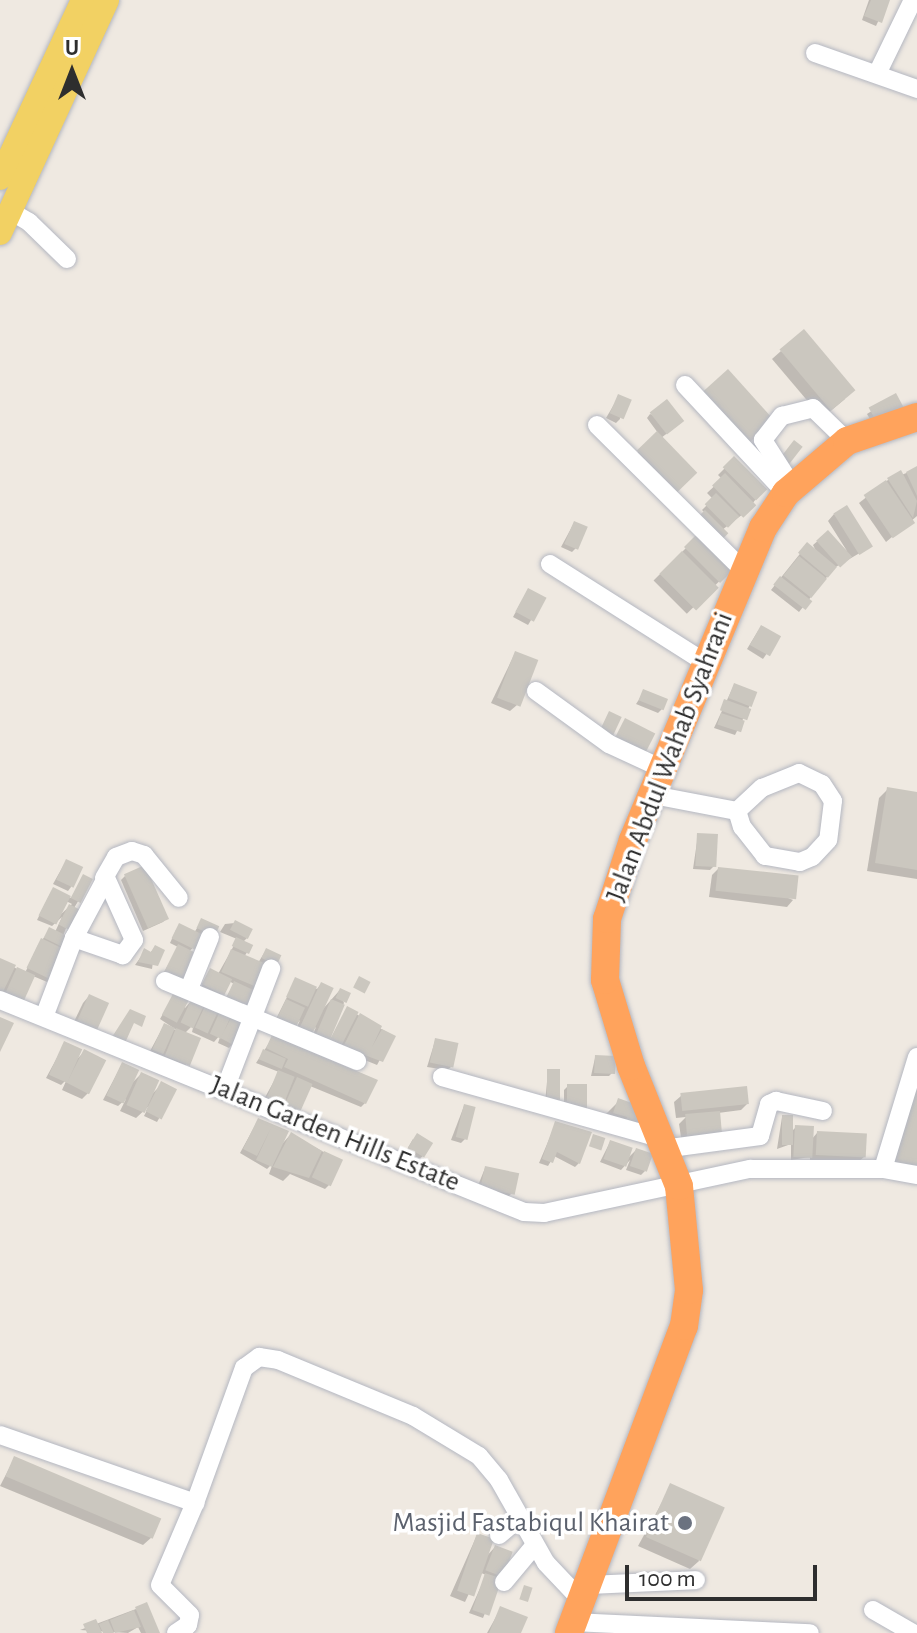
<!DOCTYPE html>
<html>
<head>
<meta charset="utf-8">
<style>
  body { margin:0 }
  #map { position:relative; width:917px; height:1633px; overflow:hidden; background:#efe9e1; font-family:"Alegreya Sans",sans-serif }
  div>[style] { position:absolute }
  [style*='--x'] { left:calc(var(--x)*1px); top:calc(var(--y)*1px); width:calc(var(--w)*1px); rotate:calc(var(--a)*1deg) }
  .shadow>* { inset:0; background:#0003; transform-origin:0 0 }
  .building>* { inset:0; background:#cbc7bf; transform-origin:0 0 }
  .roads { filter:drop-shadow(0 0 2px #b4b7c1) drop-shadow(0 0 2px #b4b7c1) }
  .minor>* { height:18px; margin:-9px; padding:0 9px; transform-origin:9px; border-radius:9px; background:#fff }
  .major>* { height:24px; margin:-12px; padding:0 12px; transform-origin:12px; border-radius:12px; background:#f2d163 }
  .highway>* { height:28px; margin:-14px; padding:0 14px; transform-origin:14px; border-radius:14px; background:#ffa35c }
  .dots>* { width:22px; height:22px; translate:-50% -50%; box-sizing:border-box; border:4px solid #fff; border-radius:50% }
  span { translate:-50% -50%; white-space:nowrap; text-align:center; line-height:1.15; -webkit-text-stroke:7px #fff; paint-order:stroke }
  .street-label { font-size:28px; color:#2e2e2e }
  .worship-label { font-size:28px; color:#5b616d }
  .right { translate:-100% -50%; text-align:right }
  .north { position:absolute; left:32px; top:32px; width:80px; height:80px; -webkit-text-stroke:6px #fff; paint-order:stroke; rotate:0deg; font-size:22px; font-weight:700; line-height:32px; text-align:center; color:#2e2e2e }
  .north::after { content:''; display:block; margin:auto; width:28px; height:36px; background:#2e2e2e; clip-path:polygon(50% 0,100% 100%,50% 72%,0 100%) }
  .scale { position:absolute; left:625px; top:1565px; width:192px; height:36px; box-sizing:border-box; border:4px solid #2e2e2e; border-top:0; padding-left:10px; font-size:24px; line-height:28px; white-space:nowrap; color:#2e2e2e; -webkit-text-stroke:6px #fff; paint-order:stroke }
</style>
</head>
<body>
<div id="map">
  <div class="shadow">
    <div style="clip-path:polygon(869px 0,888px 0,876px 26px,862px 20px)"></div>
    <div style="clip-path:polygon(781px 351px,845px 399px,822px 418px,772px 359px)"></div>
    <div style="clip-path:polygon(619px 396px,620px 419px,616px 423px,606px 418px)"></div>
    <div style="clip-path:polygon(895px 396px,874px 426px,867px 414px)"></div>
    <div style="clip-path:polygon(650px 414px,678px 425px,661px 438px,695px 473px,670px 496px,633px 457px,658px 433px,647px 418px)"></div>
    <div style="clip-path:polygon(734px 459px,764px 488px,747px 511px,722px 530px,702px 510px,713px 499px,707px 493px,722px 479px,718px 475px)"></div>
    <div style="clip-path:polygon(917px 469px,917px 516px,886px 542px,859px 503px,888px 480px)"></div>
    <div style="clip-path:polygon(834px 514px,870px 547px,834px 568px,799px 612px,771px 590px,807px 545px,817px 553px,813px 545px,827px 533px,847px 551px,828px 521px)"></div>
    <div style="clip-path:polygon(574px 523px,576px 548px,572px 552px,561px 547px)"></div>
    <div style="left:696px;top:538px;width:47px;height:60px;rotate:45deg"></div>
    <div style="clip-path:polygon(525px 595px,544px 599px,528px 625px,513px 617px)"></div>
    <div style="clip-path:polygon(758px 631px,778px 637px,763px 659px,747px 649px)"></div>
    <div style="clip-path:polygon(515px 653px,517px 705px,510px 711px,491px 703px)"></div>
    <div style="clip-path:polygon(734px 685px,750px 705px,735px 735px,714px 728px)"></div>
    <div style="clip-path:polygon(644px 692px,662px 709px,658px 713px,636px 704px)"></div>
    <div style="clip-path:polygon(888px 789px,917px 794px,917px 879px,867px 871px,879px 798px)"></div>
    <div style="clip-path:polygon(698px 835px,714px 866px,710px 870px,693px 869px)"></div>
    <div style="clip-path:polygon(66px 861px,71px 887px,68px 891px,53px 884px)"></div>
    <div style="clip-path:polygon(718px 869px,793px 900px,787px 907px,709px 897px,712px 875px)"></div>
    <div style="clip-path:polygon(evenodd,84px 876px,91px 880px,74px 908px,63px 936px,71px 940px,50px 978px,47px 982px,33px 976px,0 1001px,0 960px,25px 973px,38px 945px,50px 930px,55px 932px,62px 917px,52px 926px,37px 920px,50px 894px,54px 890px,71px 898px,84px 876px,66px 901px,72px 904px,59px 916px,66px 901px)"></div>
    <div style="clip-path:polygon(125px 876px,167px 918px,163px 922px,143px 931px,121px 880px)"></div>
    <div style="clip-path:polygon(202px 920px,216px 927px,162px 976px,178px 947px,170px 943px,176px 930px,180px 926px,194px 933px)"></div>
    <div style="clip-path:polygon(235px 923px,247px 938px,243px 942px,251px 946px,244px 957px,258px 963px,266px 950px,278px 956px,257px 989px,224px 1001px,234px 984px,229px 981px,219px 998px,200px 989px,207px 975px,218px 974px,231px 951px,237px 939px,220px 932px,225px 924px)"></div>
    <div style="clip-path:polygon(155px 947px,152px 969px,135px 965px,145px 951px,150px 953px)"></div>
    <div style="clip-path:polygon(296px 979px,317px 989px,321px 984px,322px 1010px,339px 991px,344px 1003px,326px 1038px,312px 1037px,316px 1027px,305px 1038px,294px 1034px,300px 1020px,292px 1029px,275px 1021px)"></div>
    <div style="clip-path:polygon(175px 993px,185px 1008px,192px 1000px,243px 1024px,233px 1044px,229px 1048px,218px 1043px,221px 1034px,214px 1042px,192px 1032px,194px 1024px,184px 1034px,186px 1065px,149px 1053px,164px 1025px,178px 1031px,160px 1019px)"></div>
    <div style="clip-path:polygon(89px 996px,106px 1004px,70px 1030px,83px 1003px)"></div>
    <div style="clip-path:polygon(348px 1009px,393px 1036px,377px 1065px,328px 1045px)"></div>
    <div style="clip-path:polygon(273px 1037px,365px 1103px,361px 1107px,310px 1086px,281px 1110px,286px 1098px,276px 1107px,263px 1101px,279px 1072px,256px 1063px)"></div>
    <div style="clip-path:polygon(435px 1041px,451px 1067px,447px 1070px,427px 1067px)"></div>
    <div style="clip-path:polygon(65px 1043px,75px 1061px,84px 1052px,88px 1093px,82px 1099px,62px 1090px,67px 1079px,61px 1085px,46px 1078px)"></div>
    <div style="clip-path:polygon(595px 1058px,613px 1072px,609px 1076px,591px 1076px)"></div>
    <div style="clip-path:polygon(122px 1064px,131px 1084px,141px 1074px,151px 1095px,162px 1084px,175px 1090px,157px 1122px,144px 1116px,149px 1106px,136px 1118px,120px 1111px,126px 1099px,118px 1106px,103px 1100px)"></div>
    <div style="clip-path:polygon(548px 1071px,559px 1099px,555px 1103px,545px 1103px)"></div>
    <div style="clip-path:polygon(568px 1086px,585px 1086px,564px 1113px,564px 1090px)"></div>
    <div style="clip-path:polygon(681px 1096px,747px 1104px,741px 1110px,718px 1113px,682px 1144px,679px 1124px,686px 1117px,676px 1118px,674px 1102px)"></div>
    <div style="clip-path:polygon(619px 1101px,637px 1120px,601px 1119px)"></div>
    <div style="clip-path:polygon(464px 1106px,465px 1139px,461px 1143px,451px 1140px)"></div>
    <div style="clip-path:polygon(782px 1117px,791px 1132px,796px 1127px,811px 1140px,817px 1133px,864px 1157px,857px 1163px,810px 1161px,810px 1157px,791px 1160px,791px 1144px,777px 1149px)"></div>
    <div style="clip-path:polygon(258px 1120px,286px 1132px,282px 1144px,291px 1134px,340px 1161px,329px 1185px,325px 1189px,290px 1174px,283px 1181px,269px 1174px,273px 1163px,267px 1169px,240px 1153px)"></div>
    <div style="clip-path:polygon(556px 1123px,579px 1163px,575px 1167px,554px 1156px,548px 1166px,539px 1163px)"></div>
    <div style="clip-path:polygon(413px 1139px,423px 1156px,419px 1159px,406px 1151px)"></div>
    <div style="clip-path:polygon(610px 1142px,627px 1159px,636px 1150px,645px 1171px,641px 1175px,626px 1170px,630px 1160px,621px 1170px,600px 1162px)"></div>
    <div style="clip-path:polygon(485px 1168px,512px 1193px,506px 1199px,475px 1193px)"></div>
    <div style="clip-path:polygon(14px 1459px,152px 1537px,143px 1545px,0 1486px)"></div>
    <div style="clip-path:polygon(671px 1486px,699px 1561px,690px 1569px,638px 1546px)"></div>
    <div style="clip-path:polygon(477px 1535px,485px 1558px,495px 1547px,510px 1553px,483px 1618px,469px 1613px,486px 1575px,479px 1572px,465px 1602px,450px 1596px)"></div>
    <div style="clip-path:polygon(501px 1608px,519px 1633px,487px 1633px)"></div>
    <div style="clip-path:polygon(136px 1609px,156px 1633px,141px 1633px,138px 1627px,128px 1633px,80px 1630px)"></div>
  </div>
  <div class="building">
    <div style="clip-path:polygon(871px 0,890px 0,882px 23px,864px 16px)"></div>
    <div style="left:804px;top:329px;width:80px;height:32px;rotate:50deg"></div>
    <div style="left:728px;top:369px;width:69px;height:38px;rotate:48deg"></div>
    <div style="left:896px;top:393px;width:17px;height:31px;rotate:62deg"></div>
    <div style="left:618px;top:394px;width:15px;height:21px;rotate:23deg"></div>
    <div style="left:667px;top:399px;width:28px;height:22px;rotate:52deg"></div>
    <div style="left:657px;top:431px;width:58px;height:28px;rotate:46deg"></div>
    <div style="left:794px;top:440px;width:11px;height:24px;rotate:38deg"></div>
    <div style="left:734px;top:456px;width:47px;height:16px;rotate:45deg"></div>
    <div style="clip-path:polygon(917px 466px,917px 496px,906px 472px)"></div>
    <div style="clip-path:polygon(901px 470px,917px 501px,913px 518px,887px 478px)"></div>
    <div style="left:725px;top:473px;width:45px;height:18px;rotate:46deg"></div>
    <div style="left:886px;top:480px;width:52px;height:27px;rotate:56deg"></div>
    <div style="left:716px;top:493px;width:33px;height:16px;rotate:45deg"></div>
    <div style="left:847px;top:505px;width:49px;height:16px;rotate:58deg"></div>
    <div style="left:705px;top:510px;width:33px;height:15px;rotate:45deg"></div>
    <div style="left:574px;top:521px;width:15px;height:25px;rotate:23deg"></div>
    <div style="left:828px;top:530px;width:36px;height:16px;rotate:48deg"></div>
    <div style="left:696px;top:535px;width:51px;height:17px;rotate:45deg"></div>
    <div style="left:807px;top:542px;width:39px;height:14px;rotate:40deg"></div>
    <div style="left:682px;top:551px;width:52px;height:32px;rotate:45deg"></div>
    <div style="left:799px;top:556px;width:36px;height:25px;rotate:39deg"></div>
    <div style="left:780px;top:576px;width:41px;height:11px;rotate:38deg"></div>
    <div style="left:528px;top:588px;width:21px;height:27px;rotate:28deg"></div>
    <div style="left:761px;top:625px;width:23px;height:23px;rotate:29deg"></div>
    <div style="left:515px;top:651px;width:25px;height:50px;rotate:21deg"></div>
    <div style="left:734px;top:683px;width:25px;height:16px;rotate:21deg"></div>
    <div style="left:643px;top:689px;width:27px;height:12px;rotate:22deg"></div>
    <div style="left:724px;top:699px;width:29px;height:12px;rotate:20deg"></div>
    <div style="left:609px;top:711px;width:14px;height:21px;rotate:25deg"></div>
    <div style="left:721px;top:713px;width:25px;height:12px;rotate:18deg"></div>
    <div style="left:625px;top:718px;width:34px;height:21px;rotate:27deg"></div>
    <div style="clip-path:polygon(887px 787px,917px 792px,917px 870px,875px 863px)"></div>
    <div style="left:697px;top:833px;width:21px;height:33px;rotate:3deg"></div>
    <div style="left:66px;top:859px;width:19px;height:23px;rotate:25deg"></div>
    <div style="left:145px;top:865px;width:59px;height:23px;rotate:66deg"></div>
    <div style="left:718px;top:867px;width:81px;height:24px;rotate:6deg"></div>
    <div style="left:83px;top:874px;width:11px;height:27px;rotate:27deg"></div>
    <div style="left:53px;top:887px;width:20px;height:32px;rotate:27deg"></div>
    <div style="left:69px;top:904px;width:13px;height:23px;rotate:27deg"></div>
    <div style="left:201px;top:918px;width:20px;height:11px;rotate:24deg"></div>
    <div style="left:235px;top:920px;width:20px;height:11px;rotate:27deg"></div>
    <div style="left:179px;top:923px;width:28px;height:17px;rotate:26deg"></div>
    <div style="left:49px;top:927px;width:28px;height:12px;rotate:26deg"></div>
    <div style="left:236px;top:937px;width:19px;height:10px;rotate:25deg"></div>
    <div style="left:41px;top:938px;width:28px;height:33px;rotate:26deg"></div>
    <div style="clip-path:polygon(178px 944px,194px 952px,189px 964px,196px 967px,188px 983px,164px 972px)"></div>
    <div style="clip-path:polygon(155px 945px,165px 950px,158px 966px,138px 962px,144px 948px,151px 952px)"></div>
    <div style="left:266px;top:948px;width:17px;height:11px;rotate:25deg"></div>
    <div style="left:231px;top:949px;width:43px;height:25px;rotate:23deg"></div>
    <div style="clip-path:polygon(0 958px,16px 965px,0 998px)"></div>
    <div style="left:17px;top:967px;width:20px;height:34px;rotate:24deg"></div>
    <div style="left:210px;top:968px;width:25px;height:18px;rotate:27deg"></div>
    <div style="left:359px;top:976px;width:13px;height:13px;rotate:27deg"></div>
    <div style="left:295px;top:977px;width:24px;height:22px;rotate:24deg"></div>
    <div style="left:234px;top:981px;width:26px;height:17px;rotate:25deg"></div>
    <div style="left:321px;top:982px;width:14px;height:50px;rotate:25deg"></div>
    <div style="left:340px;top:988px;width:12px;height:11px;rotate:24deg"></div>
    <div style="left:175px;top:990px;width:17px;height:28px;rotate:28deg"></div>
    <div style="left:89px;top:994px;width:22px;height:33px;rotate:24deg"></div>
    <div style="left:192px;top:998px;width:14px;height:27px;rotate:25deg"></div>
    <div style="left:286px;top:999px;width:21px;height:20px;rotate:25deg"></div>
    <div style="left:331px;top:999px;width:15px;height:38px;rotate:23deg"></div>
    <div style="left:206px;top:1004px;width:14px;height:26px;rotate:25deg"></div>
    <div style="left:347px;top:1006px;width:13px;height:38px;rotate:27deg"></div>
    <div style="clip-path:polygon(130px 1009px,146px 1016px,142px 1027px,134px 1023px,125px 1043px,112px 1037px)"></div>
    <div style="left:220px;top:1011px;width:12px;height:25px;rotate:24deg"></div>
    <div style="clip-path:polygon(360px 1013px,382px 1026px,372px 1047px,382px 1029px,396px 1036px,383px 1062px,343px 1047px)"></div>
    <div style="left:232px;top:1016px;width:15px;height:25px;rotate:28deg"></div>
    <div style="clip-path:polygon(0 1017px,14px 1023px,0 1052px)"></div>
    <div style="left:164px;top:1023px;width:12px;height:29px;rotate:24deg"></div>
    <div style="left:176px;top:1028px;width:27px;height:30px;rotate:22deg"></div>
    <div style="clip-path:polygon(272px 1035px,378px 1080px,366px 1104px,284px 1067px,288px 1059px,266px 1048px)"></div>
    <div style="left:435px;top:1038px;width:24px;height:25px;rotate:12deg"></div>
    <div style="left:64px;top:1041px;width:20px;height:37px;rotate:24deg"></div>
    <div style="left:84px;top:1049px;width:25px;height:38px;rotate:27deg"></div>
    <div style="left:263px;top:1049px;width:25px;height:11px;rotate:23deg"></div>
    <div style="left:595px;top:1055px;width:21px;height:18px;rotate:3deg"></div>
    <div style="left:122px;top:1062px;width:19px;height:37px;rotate:25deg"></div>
    <div style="left:547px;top:1069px;width:13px;height:31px"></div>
    <div style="left:278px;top:1070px;width:18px;height:30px;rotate:22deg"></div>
    <div style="left:141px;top:1072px;width:20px;height:36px;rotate:24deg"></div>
    <div style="left:297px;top:1077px;width:17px;height:32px;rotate:24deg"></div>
    <div style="clip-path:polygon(917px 1078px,917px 1170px,889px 1162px)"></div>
    <div style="left:161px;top:1081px;width:18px;height:34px;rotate:27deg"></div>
    <div style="left:567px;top:1084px;width:20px;height:26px"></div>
    <div style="left:747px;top:1086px;width:18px;height:67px;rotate:84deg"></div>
    <div style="clip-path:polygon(618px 1098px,643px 1107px,638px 1122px,643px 1124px,626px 1122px,627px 1117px,613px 1113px)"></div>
    <div style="left:464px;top:1104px;width:12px;height:34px;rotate:14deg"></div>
    <div style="left:720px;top:1111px;width:23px;height:35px;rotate:85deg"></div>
    <div style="left:782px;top:1115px;width:11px;height:30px"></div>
    <div style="clip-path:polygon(258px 1118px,289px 1131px,272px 1167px,256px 1160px,271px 1128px,257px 1156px,243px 1149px)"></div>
    <div style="clip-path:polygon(555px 1121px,592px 1132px,580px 1164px,557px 1152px,553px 1163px,542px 1159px)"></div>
    <div style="left:795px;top:1125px;width:19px;height:32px;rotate:3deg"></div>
    <div style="left:817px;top:1131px;width:50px;height:24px;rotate:3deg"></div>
    <div style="clip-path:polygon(291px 1132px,322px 1151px,309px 1178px,273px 1167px)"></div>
    <div style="left:417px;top:1133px;width:19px;height:17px;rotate:32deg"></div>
    <div style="left:593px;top:1134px;width:13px;height:13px;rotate:18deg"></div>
    <div style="left:610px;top:1140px;width:24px;height:20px;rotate:19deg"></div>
    <div style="left:636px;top:1148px;width:18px;height:19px;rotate:19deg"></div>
    <div style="left:324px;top:1151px;width:21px;height:29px;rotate:25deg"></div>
    <div style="left:485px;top:1166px;width:35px;height:22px;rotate:12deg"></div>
    <div style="left:14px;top:1456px;width:160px;height:22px;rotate:23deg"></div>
    <div style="left:670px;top:1483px;width:60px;height:59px;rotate:24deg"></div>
    <div style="left:477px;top:1533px;width:18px;height:61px;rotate:19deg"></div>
    <div style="left:495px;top:1545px;width:19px;height:27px;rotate:21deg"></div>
    <div style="left:485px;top:1573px;width:18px;height:39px;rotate:19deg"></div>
    <div style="left:524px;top:1585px;width:9px;height:15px;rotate:18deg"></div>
    <div style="clip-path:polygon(147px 1602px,160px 1633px,146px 1633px,135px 1607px)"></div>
    <div style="clip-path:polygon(500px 1606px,528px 1617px,521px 1633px,489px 1633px)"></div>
    <div style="clip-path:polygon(134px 1610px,141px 1627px,115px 1633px,110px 1620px)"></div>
    <div style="clip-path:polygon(96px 1619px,102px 1633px,87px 1633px,83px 1624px)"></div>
    <div style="clip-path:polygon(108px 1620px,114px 1633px,103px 1633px,99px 1624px)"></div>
  </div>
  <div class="roads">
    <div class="minor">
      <div style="--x:815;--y:53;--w:108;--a:19.4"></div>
      <div style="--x:877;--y:74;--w:82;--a:-64.1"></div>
      <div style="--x:10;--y:211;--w:22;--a:30"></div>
      <div style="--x:29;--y:222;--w:53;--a:44.2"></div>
      <div style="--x:685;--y:385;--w:145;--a:47"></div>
      <div style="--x:597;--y:425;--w:206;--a:44.8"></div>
      <div style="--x:793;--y:487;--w:56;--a:-122.6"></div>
      <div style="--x:763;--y:440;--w:31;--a:-52"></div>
      <div style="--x:782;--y:416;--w:32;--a:-14"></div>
      <div style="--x:813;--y:408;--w:47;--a:44.1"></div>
      <div style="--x:550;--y:564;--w:185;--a:32.4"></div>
      <div style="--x:536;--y:691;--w:90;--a:36"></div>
      <div style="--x:609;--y:744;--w:62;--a:24.9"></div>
      <div style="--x:653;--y:795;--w:86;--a:10.8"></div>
      <div style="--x:737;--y:811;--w:34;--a:-43"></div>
      <div style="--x:762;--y:788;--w:40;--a:-22"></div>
      <div style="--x:799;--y:773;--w:25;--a:26"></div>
      <div style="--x:822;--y:784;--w:20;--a:57"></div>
      <div style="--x:833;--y:801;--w:39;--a:97"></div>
      <div style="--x:828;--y:840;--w:23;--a:133"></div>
      <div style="--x:812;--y:857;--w:13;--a:157"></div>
      <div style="--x:800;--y:862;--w:36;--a:-170"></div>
      <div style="--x:765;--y:856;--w:37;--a:-128"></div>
      <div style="--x:742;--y:827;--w:17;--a:-107"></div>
      <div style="--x:104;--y:878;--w:24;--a:-60"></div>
      <div style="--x:116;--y:857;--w:17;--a:-21"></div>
      <div style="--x:132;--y:851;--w:13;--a:18"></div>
      <div style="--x:144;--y:855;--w:55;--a:50.9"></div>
      <div style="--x:165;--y:981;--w:208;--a:22.6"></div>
      <div style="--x:189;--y:989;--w:56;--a:-68"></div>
      <div style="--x:0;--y:1000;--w:565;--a:22.03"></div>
      <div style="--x:524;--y:1212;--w:20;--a:3"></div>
      <div style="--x:544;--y:1213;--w:211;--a:-12.1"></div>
      <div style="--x:750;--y:1169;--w:133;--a:0"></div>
      <div style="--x:44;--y:1017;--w:85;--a:-69.2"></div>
      <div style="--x:74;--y:938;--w:68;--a:-61.9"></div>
      <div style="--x:106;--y:878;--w:68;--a:65.7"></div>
      <div style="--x:134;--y:940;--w:19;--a:126"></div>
      <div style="--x:123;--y:955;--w:52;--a:-160.9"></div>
      <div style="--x:917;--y:1057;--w:117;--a:106.9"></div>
      <div style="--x:883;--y:1169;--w:35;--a:10"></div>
      <div style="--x:442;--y:1077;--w:225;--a:15.7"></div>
      <div style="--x:225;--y:1089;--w:129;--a:-69"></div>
      <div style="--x:663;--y:1149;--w:98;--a:-7.6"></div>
      <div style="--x:760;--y:1136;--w:33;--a:-74"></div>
      <div style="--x:769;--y:1104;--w:8;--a:-23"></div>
      <div style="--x:776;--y:1101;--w:48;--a:12"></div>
      <div style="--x:0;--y:1435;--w:207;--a:19.2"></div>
      <div style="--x:195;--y:1503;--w:144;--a:-70.1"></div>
      <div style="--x:244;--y:1368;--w:19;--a:-36"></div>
      <div style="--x:259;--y:1357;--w:19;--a:9"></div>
      <div style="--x:278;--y:1360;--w:146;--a:22.5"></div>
      <div style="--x:413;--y:1416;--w:77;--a:31.2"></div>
      <div style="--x:479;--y:1456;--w:31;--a:50"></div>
      <div style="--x:499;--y:1480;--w:95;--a:60.5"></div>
      <div style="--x:546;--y:1563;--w:51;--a:46.6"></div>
      <div style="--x:499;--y:1535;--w:25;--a:-40"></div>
      <div style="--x:504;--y:1582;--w:47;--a:-50.2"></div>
      <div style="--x:587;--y:1585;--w:109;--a:-2.6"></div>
      <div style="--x:873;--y:1610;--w:46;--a:29.9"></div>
      <div style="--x:573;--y:1622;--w:237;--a:2.7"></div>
      <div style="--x:176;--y:1633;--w:14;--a:-34"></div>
      <div style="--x:188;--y:1625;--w:10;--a:-79"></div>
      <div style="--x:190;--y:1615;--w:42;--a:-135"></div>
      <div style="--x:160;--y:1585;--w:89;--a:-66.9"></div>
    </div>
    <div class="major">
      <div style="--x:0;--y:178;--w:196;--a:-65"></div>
      <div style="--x:0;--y:233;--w:256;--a:-65.3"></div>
    </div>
    <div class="highway">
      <div style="--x:569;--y:1633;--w:328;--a:-69.5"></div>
      <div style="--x:684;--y:1326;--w:36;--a:-82"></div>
      <div style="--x:689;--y:1290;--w:104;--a:-95.5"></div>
      <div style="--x:679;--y:1186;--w:129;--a:-111.8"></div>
      <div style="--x:631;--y:1066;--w:90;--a:-106.8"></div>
      <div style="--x:605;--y:980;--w:61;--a:-88.1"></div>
      <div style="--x:607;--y:919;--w:83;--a:-71.8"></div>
      <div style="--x:633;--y:840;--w:338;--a:-67.4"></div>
      <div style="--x:763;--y:528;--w:42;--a:-56.7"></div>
      <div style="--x:786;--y:493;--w:80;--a:-40.4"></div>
      <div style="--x:847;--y:441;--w:74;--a:-18.9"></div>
    </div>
  </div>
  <div class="dots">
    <div style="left:685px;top:1523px;background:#6b7280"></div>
  </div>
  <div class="street-label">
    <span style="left:670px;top:757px;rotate:-69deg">Jalan Abdul Wahab Syahrani</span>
    <span style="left:335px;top:1134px;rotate:22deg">Jalan Garden Hills Estate</span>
  </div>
  <div class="worship-label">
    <span class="right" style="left:669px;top:1523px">Masjid Fastabiqul Khairat</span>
  </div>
  <div class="north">U</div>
  <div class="scale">100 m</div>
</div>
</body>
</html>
